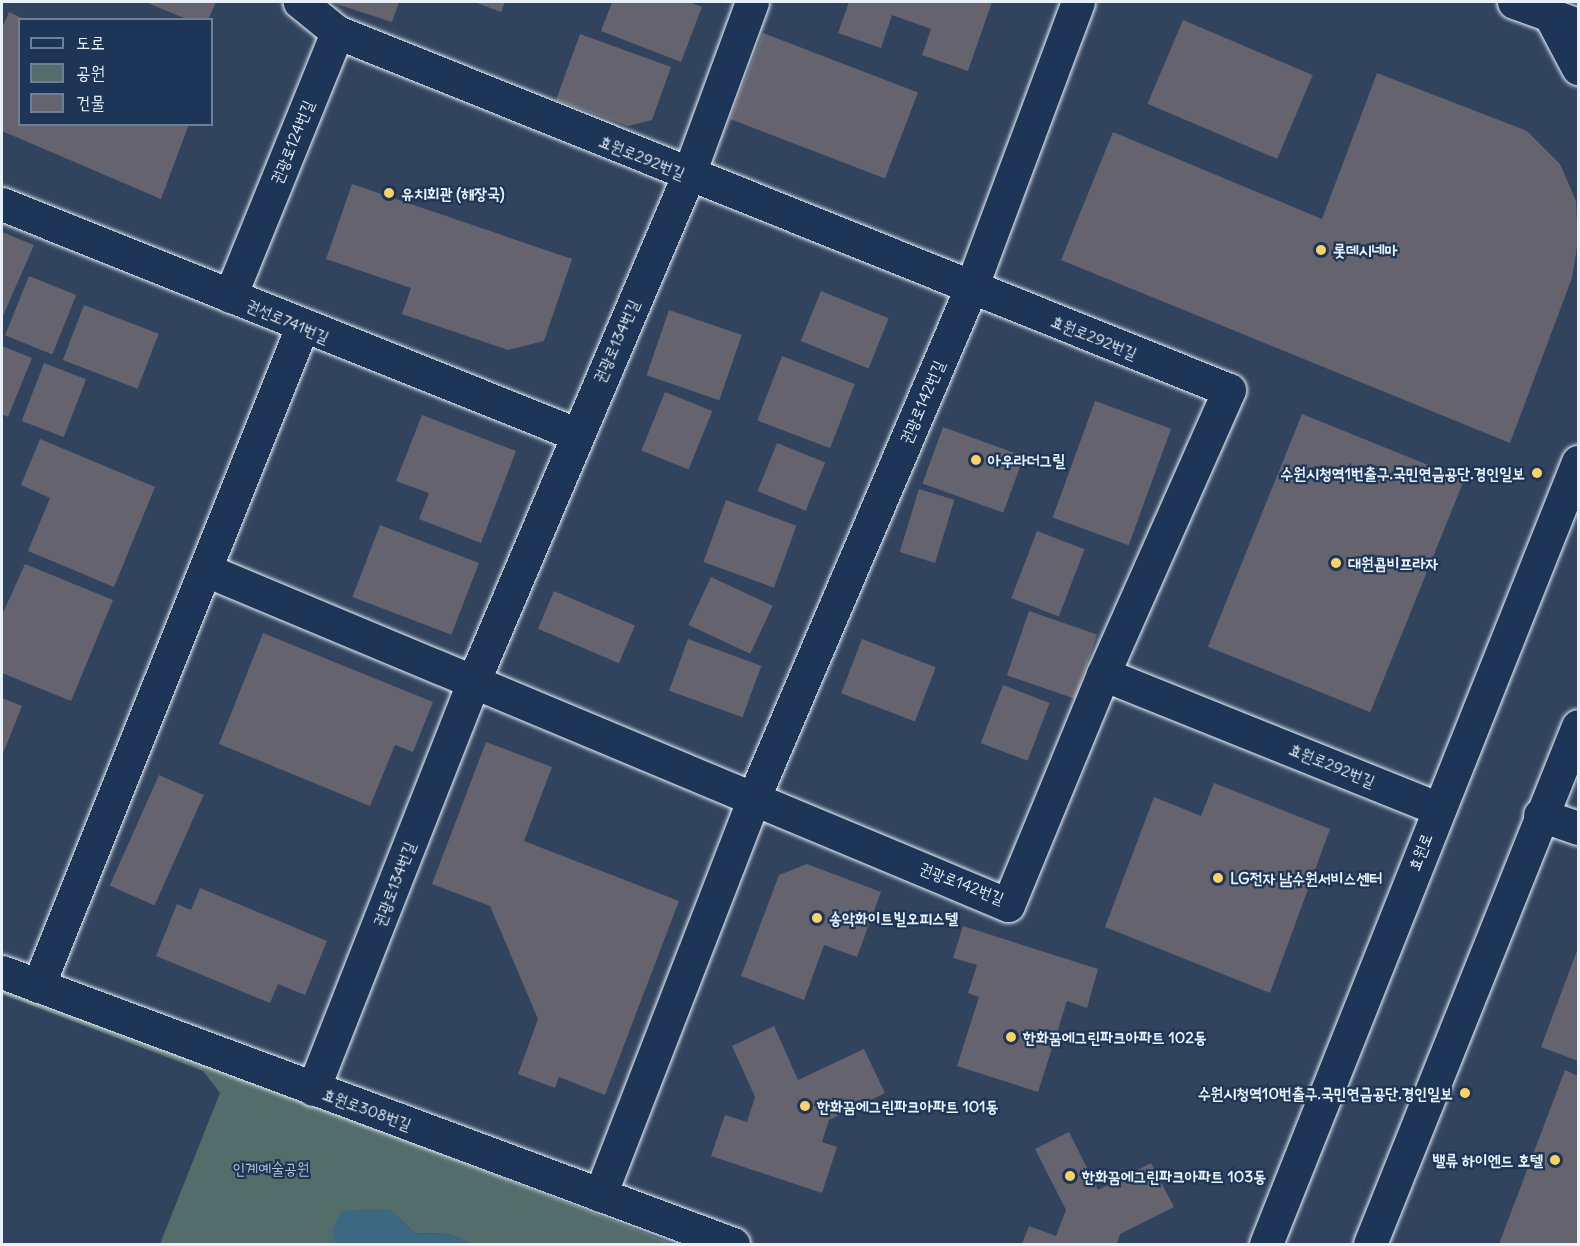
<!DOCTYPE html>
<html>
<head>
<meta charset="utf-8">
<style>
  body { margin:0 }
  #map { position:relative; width:1580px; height:1246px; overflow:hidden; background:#32435e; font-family:Delius,"Poor Story",sans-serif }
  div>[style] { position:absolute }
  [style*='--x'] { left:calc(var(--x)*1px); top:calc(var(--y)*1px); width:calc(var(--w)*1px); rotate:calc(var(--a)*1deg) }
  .green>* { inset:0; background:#536d6b }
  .water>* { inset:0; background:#3d6882 }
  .building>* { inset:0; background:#64636e; transform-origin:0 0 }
  .roads { filter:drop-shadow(0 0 2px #e8f1f8) drop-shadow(0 0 2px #e8f1f8) }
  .minor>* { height:33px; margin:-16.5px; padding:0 16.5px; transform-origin:16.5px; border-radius:16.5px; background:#1d3557 }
  .dots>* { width:16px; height:16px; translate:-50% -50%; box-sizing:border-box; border:3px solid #1d3557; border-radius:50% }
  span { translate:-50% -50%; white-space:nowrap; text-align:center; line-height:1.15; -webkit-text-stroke:4.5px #1d3557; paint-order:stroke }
  .street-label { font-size:16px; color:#e8f1f8 }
  .poi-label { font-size:16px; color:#e8f1f8; font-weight:700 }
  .left { translate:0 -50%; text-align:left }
  .right { translate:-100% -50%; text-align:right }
  .park-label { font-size:16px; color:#b4c3c7 }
  .frame { position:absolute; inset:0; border:3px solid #e8f1f8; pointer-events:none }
  .legend { position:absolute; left:18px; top:18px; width:195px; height:108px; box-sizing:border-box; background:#1d3557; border:2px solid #6e8097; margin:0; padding:8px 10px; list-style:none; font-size:18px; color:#e8f1f8 }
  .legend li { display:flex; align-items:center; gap:12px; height:30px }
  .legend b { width:30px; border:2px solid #6e8097 }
</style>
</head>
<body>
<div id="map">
  <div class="green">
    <div style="clip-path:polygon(2px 989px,250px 1080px,673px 1244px,473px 1244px,449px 1234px,415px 1233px,390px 1210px,341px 1211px,337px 1244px,160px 1244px,220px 1093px,203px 1071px,2px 994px)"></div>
  </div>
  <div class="water">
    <div style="clip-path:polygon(390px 1210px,415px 1233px,449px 1234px,473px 1244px,335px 1243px,332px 1232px,341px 1211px)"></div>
  </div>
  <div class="building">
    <div style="clip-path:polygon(145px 2px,216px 2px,208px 20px,189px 20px)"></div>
    <div style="clip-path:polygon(330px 2px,399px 2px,392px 22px)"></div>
    <div style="clip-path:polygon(474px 2px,505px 2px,501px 12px)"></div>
    <div style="clip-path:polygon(612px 2px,689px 2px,702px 7px,681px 62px,601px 31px)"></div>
    <div style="clip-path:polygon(849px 2px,992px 2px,968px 71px,922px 55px,931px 29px,892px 15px,881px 48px,838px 33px)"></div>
    <div style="clip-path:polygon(9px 12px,26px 20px,20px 20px,20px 124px,189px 124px,161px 199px,2px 131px,2px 28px)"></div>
    <div style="left:1183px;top:20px;width:141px;height:91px;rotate:23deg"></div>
    <div style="left:763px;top:33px;width:166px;height:92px;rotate:21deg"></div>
    <div style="clip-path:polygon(580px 34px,671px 67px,652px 120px,628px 126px,556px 100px)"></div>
    <div style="clip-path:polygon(1377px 73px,1527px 131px,1560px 164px,1576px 201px,1578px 241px,1572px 278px,1510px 443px,1061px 260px,1113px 132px,1322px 219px)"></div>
    <div style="clip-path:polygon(352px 184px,572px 259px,544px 341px,508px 350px,402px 314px,411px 288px,326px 259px)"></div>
    <div style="clip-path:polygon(2px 232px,34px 245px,2px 318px)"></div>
    <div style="left:29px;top:276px;width:51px;height:64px;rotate:22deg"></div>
    <div style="left:821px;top:291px;width:73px;height:54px;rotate:22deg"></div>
    <div style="left:84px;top:305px;width:80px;height:59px;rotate:21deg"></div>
    <div style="left:669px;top:310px;width:77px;height:69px;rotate:19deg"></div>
    <div style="clip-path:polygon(2px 346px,32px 358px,8px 417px,2px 414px)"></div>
    <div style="left:782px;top:356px;width:78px;height:69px;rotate:21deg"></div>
    <div style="left:44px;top:363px;width:45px;height:62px;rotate:21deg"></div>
    <div style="left:665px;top:392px;width:51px;height:63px;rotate:22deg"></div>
    <div style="left:1095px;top:401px;width:81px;height:124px;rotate:20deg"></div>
    <div style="left:1302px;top:414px;width:175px;height:251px;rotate:22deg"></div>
    <div style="clip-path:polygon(422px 415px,516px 451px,481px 543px,419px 519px,429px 493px,396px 481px)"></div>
    <div style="left:943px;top:427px;width:86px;height:60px;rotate:20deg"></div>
    <div style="clip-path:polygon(40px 439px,155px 487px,114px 587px,28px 551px,50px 498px,21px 485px)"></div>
    <div style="left:777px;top:443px;width:52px;height:52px;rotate:22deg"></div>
    <div style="left:919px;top:489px;width:37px;height:66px;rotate:17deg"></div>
    <div style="left:726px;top:500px;width:75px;height:66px;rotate:20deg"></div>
    <div style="left:380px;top:525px;width:106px;height:77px;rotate:21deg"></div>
    <div style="left:1037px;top:531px;width:51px;height:72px;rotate:21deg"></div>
    <div style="clip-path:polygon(25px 564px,113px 600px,71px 701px,2px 673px,2px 615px)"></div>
    <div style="left:711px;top:577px;width:68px;height:53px;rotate:25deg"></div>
    <div style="left:554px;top:591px;width:88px;height:41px;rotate:23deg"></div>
    <div style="left:1029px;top:611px;width:72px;height:68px;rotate:19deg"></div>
    <div style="clip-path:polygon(263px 633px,433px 702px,413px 752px,395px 745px,370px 806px,219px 744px)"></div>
    <div style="left:688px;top:639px;width:78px;height:55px;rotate:20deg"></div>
    <div style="left:862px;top:639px;width:79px;height:58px;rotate:21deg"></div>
    <div style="left:1003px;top:685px;width:50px;height:62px;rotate:21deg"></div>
    <div style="clip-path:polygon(2px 698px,22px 706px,2px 756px)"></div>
    <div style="clip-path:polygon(486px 742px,552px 767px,524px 841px,679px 901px,605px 1095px,559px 1077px,555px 1088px,518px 1074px,538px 1019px,490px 906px,432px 884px)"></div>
    <div style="left:159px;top:775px;width:49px;height:121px;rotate:24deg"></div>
    <div style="clip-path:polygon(1214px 783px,1330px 829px,1270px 993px,1105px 927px,1154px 797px,1201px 816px)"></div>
    <div style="clip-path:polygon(807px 864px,881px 892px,857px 957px,824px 945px,804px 1000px,741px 976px,779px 875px)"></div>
    <div style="clip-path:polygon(200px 888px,327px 941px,305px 995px,278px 984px,270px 1003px,156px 956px,177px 904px,191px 910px)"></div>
    <div style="clip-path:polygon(963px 926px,1098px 969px,1087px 1008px,1067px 1001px,1038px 1092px,957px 1066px,979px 997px,968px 993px,977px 965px,953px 958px)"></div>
    <div style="clip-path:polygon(1578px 948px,1578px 1061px,1541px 1047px)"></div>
    <div style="clip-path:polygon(774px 1026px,798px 1080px,864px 1049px,885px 1093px,829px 1120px,822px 1142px,837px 1147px,822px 1193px,711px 1156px,725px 1115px,747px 1122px,755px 1097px,732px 1046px)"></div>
    <div style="clip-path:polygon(1565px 1070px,1578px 1076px,1578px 1244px,1499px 1244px)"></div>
    <div style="clip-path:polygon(1069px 1132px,1098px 1190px,1151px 1163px,1174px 1207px,1120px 1234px,1117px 1244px,1022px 1244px,1029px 1226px,1056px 1236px,1066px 1210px,1035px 1149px)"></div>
  </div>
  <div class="roads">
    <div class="minor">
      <div style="--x:1514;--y:2;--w:68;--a:19.8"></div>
      <div style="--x:1551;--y:17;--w:58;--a:62.1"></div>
      <div style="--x:337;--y:32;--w:961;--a:21.87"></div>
      <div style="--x:1229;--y:390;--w:311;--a:113.9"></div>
      <div style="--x:1103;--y:674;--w:360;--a:21.9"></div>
      <div style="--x:2;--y:204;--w:618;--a:21.84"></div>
      <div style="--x:230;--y:296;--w:285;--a:-67.9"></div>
      <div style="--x:337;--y:32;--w:48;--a:-141"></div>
      <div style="--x:206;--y:570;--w:869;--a:22.67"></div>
      <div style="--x:1008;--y:905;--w:250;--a:-67.6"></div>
      <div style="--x:1540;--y:815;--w:40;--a:18.9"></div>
      <div style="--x:2;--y:972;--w:780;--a:20.41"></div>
      <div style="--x:38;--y:986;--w:710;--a:-68.17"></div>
      <div style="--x:313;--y:1089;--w:440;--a:-68.5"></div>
      <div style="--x:474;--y:680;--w:548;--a:-66.99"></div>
      <div style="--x:688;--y:176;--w:185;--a:-69.8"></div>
      <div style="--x:600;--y:1195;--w:427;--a:-68.8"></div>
      <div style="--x:754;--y:797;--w:553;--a:-66.91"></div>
      <div style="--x:971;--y:288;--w:305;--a:-69.5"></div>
      <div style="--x:1266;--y:1244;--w:842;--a:-68.25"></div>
      <div style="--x:1370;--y:1244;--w:558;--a:-68.12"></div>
    </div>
  </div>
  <div class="dots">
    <div style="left:389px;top:193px;background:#ffd166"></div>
    <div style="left:1321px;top:250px;background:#ffd166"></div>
    <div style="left:976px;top:460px;background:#ffd166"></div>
    <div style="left:1537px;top:473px;background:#ffd166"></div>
    <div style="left:1336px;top:563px;background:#ffd166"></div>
    <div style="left:1218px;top:878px;background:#ffd166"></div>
    <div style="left:817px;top:918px;background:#ffd166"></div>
    <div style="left:1011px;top:1037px;background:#ffd166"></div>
    <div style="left:1465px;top:1093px;background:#ffd166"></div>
    <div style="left:805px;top:1106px;background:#ffd166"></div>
    <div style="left:1555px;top:1160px;background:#ffd166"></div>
    <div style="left:1070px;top:1176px;background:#ffd166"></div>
  </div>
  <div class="street-label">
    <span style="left:292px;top:142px;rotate:-68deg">권광로124번길</span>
    <span style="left:642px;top:157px;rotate:22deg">효원로292번길</span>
    <span style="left:288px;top:321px;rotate:23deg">권선로741번길</span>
    <span style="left:1094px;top:337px;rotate:22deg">효원로292번길</span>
    <span style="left:616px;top:341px;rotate:-66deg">권광로134번길</span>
    <span style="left:922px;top:402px;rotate:-67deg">권광로142번길</span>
    <span style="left:1332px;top:765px;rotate:22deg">효원로292번길</span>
    <span style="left:1420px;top:852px;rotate:-69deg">효원로</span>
    <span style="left:962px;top:883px;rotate:21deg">권광로142번길</span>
    <span style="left:394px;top:884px;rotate:-69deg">권광로134번길</span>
    <span style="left:367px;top:1109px;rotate:20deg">효원로308번길</span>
  </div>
  <div class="poi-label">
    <span class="left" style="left:401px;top:193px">유치회관 (해장국)</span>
    <span class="left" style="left:1333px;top:250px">롯데시네마</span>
    <span class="left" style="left:988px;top:460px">아우라더그릴</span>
    <span class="right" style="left:1525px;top:473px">수원시청역1번출구.국민연금공단.경인일보</span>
    <span class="left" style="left:1348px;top:563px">대원콤비프라자</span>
    <span class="left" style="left:1230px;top:878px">LG전자 남수원서비스센터</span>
    <span class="left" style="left:829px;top:918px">송악화이트빌오피스텔</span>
    <span class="left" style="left:1023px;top:1037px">한화꿈에그린파크아파트 102동</span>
    <span class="right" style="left:1453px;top:1093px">수원시청역10번출구.국민연금공단.경인일보</span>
    <span class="left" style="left:817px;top:1106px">한화꿈에그린파크아파트 101동</span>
    <span class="right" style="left:1543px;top:1160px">밸류 하이엔드 호텔</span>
    <span class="left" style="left:1082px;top:1176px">한화꿈에그린파크아파트 103동</span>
  </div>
  <div class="park-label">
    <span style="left:271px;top:1168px">인계예술공원</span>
  </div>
  <div class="frame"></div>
  <ul class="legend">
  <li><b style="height:8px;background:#1d3557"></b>도로</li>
  <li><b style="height:16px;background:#536d6b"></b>공원</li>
  <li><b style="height:16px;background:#64636e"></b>건물</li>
  </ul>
</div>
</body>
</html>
